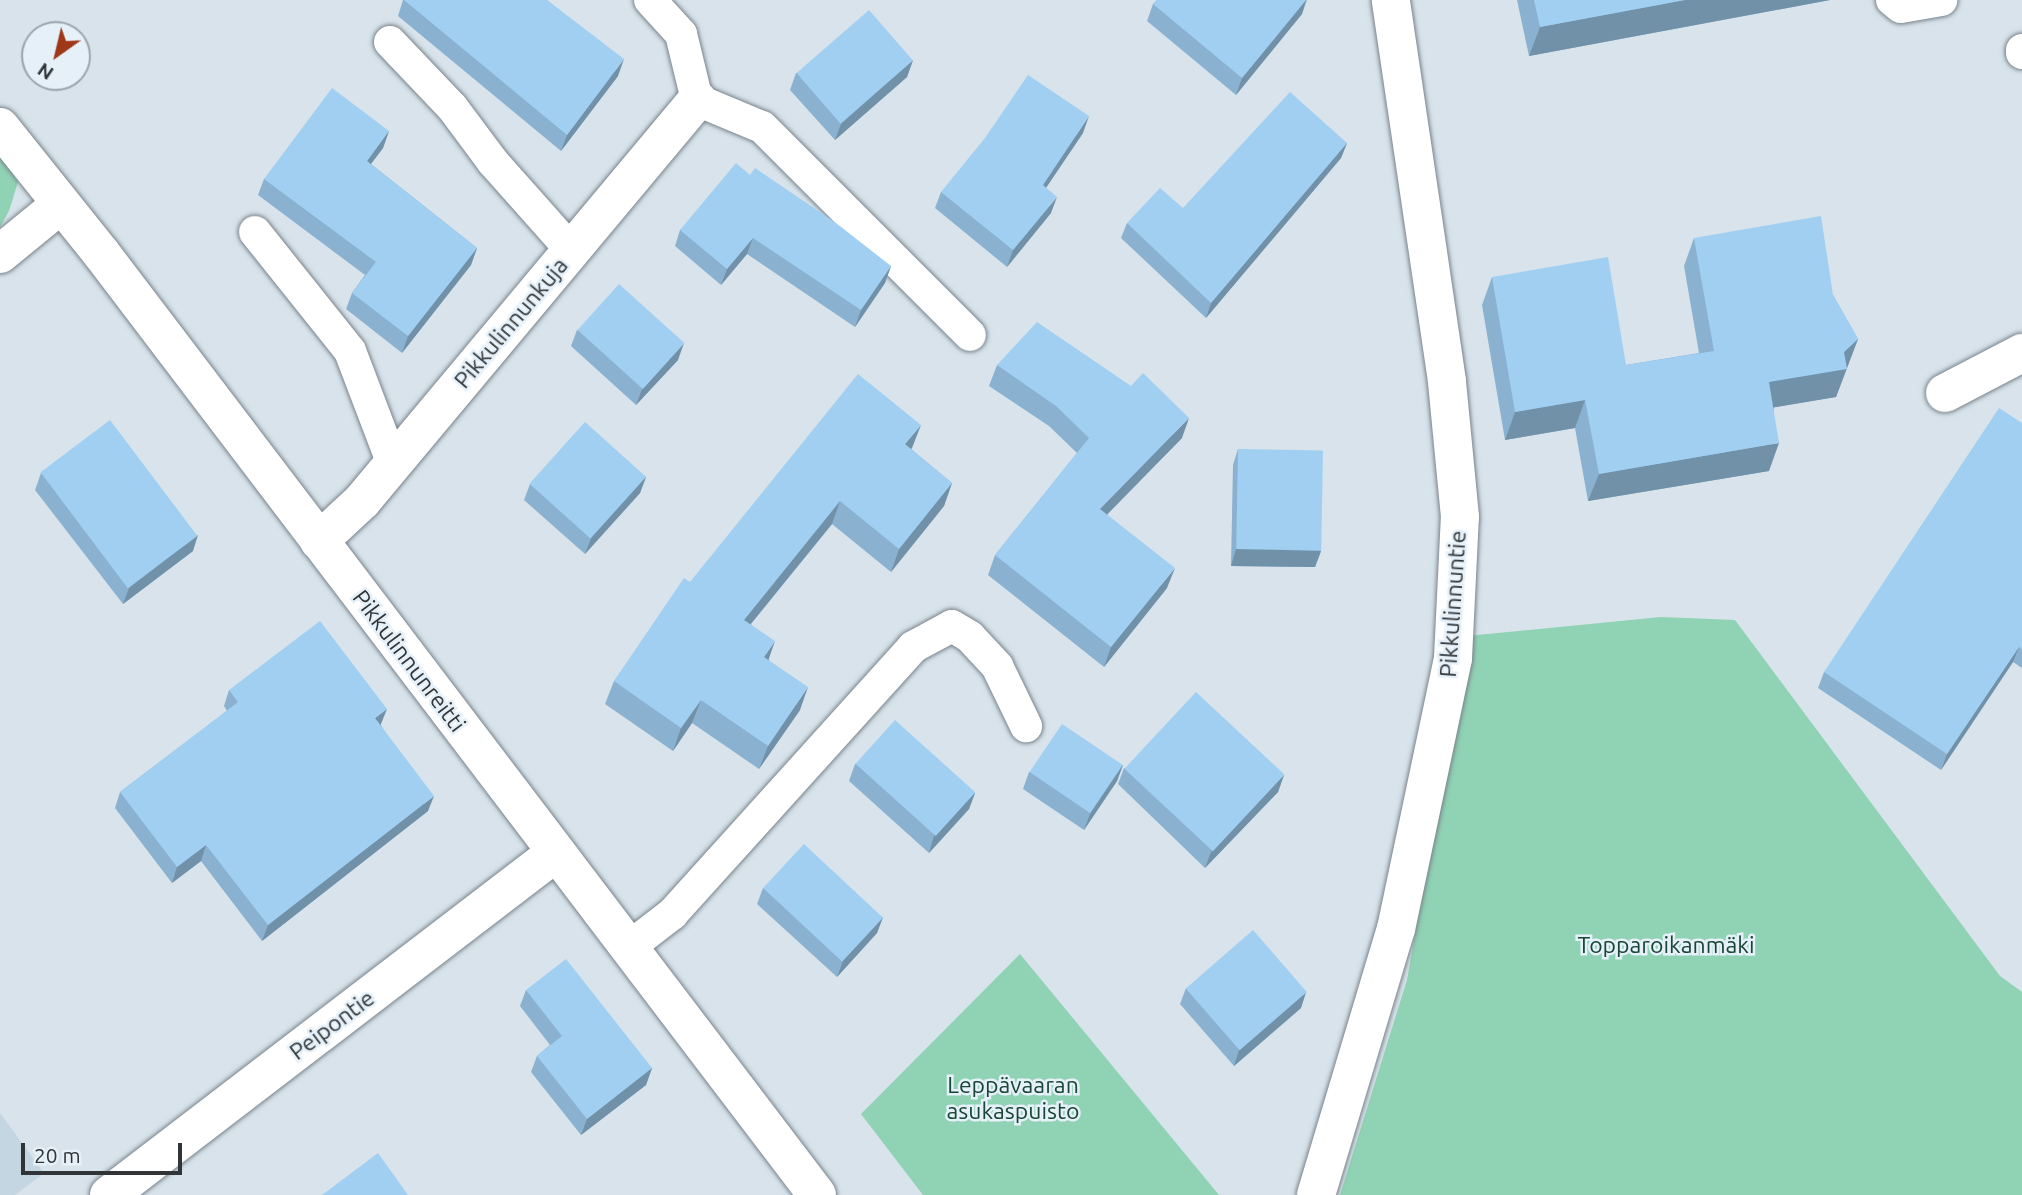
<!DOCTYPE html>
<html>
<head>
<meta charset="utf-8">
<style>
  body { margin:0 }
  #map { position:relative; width:2022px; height:1195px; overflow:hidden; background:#d8e3eb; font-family:Ubuntu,sans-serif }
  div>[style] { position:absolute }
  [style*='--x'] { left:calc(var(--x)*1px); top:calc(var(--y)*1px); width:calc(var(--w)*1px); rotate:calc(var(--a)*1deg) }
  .built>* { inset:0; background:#c5d6e3 }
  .green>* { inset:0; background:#90d2b4 }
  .roads { filter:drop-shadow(0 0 2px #79838b) drop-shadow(0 0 2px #79838b) }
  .service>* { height:32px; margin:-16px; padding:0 16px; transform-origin:16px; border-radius:16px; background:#fff }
  .minor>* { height:38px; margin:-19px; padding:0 19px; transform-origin:19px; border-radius:19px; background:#fff }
  .tertiary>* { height:38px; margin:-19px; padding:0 19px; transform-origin:19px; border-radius:19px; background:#fff }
  .wall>* { inset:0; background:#8ab2d0 }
  .shaded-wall>* { inset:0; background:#7191a9 }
  .building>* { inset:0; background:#a1cff2; transform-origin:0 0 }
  span { translate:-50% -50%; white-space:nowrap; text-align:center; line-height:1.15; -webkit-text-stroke:5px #e5f0f9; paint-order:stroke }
  .street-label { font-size:23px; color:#313538 }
  .park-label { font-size:23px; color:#194634 }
  .north { position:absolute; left:21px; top:21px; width:70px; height:70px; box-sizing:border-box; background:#e5f0f9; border:2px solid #9da5ac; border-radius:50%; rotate:214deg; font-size:19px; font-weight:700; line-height:28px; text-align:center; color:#313538 }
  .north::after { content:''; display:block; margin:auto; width:24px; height:32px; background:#9f3719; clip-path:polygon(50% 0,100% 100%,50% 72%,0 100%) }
  .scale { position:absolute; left:21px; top:1143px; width:161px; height:32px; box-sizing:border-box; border:4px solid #313538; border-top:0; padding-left:9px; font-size:21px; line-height:24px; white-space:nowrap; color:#313538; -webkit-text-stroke:5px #e5f0f9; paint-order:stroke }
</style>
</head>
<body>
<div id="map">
  <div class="built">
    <div style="clip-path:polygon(0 1113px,44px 1173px,15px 1195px,0 1195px)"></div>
  </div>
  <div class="green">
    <div style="clip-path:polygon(0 150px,18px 182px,9px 211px,0 227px)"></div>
    <div style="clip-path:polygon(1661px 617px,1735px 620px,2000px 976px,2022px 992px,2022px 1195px,1340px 1195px,1407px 980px,1467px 636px)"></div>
    <div style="clip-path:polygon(1020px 954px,1219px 1195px,923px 1195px,861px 1114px)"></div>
  </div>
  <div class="roads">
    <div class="service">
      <div style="--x:650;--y:0;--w:46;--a:47.6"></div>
      <div style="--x:681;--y:34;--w:68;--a:76.4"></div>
      <div style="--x:697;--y:100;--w:70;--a:22.6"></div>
      <div style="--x:762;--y:127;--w:294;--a:45"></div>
      <div style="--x:1892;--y:0;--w:11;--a:38"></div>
      <div style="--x:1901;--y:7;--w:41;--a:-9.9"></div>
      <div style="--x:390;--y:42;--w:90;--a:46.4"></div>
      <div style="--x:452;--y:107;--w:69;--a:53.3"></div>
      <div style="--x:493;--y:162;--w:118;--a:48.4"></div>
      <div style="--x:2022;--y:50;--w:3;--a:90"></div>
      <div style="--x:255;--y:232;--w:152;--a:51.4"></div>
      <div style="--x:350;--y:351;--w:121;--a:69.2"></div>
      <div style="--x:628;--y:948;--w:56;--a:-37.7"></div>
      <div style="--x:672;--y:914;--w:360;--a:-47.9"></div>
      <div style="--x:913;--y:647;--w:44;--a:-28.3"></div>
      <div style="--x:952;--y:626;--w:21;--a:31"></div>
      <div style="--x:970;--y:637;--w:40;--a:47"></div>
      <div style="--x:997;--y:666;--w:67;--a:64.2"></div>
    </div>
    <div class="minor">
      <div style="--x:0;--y:254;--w:79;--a:-39.3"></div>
      <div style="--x:1945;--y:393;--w:87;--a:-27.5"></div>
      <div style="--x:319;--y:541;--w:59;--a:-42.9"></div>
      <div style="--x:362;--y:501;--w:523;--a:-50.12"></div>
      <div style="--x:109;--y:1195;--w:561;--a:-37.46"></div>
      <div style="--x:1316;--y:1195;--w:278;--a:-73.3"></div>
      <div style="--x:1396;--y:929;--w:277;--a:-78.1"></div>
      <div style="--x:1453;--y:658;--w:141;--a:-87.2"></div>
      <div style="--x:1460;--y:517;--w:137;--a:-95.5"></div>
      <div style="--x:1447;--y:381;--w:385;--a:-98.4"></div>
    </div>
    <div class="tertiary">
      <div style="--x:0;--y:127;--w:161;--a:51.3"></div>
      <div style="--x:101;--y:253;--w:1183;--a:52.76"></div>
    </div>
  </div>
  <div class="wall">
    <div style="clip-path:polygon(403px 0,547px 0,618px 76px,561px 151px,398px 16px)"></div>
    <div style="clip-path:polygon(1157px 0,1307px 0,1302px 14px,1236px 95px,1147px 21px,1153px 4px)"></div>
    <div style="clip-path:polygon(1517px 0,1830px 0,1529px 56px)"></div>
    <div style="clip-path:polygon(913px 60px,907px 77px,835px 140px,790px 90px,796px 73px)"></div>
    <div style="clip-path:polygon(389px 131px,383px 148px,371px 164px,477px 248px,471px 265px,402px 353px,346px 309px,352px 293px,365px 275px,258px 195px,264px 179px)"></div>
    <div style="clip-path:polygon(1083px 133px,1046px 188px,1051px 213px,1007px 267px,935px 208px,941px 192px)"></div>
    <div style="clip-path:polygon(1347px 143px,1341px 158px,1206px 318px,1121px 238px,1127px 223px,1183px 208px)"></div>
    <div style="clip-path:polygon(750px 175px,891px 266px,885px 283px,855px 327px,747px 254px,721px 285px,675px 246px,680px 230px)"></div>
    <div style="clip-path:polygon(1694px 238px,1833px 295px,1858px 339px,1836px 397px,1774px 407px,1769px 471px,1588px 501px,1575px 428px,1505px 440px,1482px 305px,1492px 277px,1626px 365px,1699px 353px,1684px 266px)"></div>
    <div style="clip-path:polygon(577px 330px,678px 360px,636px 405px,571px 346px)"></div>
    <div style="clip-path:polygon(997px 365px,1182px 438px,1107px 514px,1167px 588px,1104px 667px,988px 575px,995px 555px,1077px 453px,1049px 426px,989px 386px)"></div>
    <div style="clip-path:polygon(2022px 423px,2022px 668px,2013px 662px,1941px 770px,1818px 688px,1824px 672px)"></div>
    <div style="clip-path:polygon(912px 448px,911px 449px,952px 483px,944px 506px,891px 572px,832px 524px,751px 624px,769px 660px,800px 710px,759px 769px,692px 723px,673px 751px,605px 704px,614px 681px,690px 582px)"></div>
    <div style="clip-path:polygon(1238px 449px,1321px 551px,1315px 567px,1231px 566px,1233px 465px)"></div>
    <div style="clip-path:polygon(41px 473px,193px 551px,123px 604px,35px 490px)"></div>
    <div style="clip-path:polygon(646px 477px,640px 493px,585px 554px,524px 500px,530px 484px)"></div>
    <div style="clip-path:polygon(229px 690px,381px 724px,381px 725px,428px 811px,262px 941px,201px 861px,172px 883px,115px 808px,120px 792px,227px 711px,224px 706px)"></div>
    <div style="clip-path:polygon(855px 764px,975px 793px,969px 809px,929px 853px,849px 781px)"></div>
    <div style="clip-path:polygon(1123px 765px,1117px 781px,1084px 830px,1023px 789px,1029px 772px)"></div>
    <div style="clip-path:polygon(1124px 768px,1284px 775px,1278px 792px,1205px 868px,1118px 784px)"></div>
    <div style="clip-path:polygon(763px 888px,883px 917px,877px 933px,837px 977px,757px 904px)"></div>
    <div style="clip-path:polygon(1186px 988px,1306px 992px,1301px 1008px,1234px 1066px,1180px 1004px)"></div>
    <div style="clip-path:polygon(526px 990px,652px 1068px,646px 1085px,581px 1135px,531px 1072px,537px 1056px,550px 1045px,520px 1006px)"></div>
  </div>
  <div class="shaded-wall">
    <div style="clip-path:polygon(1306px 0,1302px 14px,1236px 95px,1242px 78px)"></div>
    <div style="clip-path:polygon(1685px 0,1830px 0,1529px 56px,1540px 27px)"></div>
    <div style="clip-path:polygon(624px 59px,618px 76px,561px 151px,567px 135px)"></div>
    <div style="clip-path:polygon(913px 60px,907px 77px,835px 140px,841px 124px)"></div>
    <div style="clip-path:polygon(1089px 116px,1083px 133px,1037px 201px,1043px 185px)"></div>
    <div style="clip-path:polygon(389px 131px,383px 148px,361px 177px,367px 161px)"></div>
    <div style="clip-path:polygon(1347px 143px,1341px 158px,1206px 318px,1211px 303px)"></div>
    <div style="clip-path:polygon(1057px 197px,1051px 213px,1007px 267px,1013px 250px)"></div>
    <div style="clip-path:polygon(753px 238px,747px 254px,721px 285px,727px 269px)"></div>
    <div style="clip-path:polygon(477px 248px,471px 265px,402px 353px,408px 336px)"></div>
    <div style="clip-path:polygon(891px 266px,885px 283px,855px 327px,861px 310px)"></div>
    <div style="clip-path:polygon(1858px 339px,1836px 397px,1759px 410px,1769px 382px,1844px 352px)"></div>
    <div style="clip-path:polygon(684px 343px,678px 360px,636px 405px,642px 389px)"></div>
    <div style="clip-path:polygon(1585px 400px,1575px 428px,1505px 440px,1515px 412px)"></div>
    <div style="clip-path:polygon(1189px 418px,1182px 438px,1093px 529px,1100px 509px)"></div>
    <div style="clip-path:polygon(921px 425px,912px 448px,897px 467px,905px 444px)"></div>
    <div style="clip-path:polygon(1779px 443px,1769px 471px,1588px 501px,1599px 474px)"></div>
    <div style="clip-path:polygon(646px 477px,640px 493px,585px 554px,591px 538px)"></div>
    <div style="clip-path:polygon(952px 483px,944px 506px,891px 572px,899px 549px)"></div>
    <div style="clip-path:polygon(840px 501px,832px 524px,736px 642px,744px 620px)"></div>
    <div style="clip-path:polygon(198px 535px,193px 551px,123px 604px,129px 588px)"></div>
    <div style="clip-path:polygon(1236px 549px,1321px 551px,1315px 567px,1231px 566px)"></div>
    <div style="clip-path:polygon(1175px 568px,1167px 588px,1104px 667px,1111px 647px)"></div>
    <div style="clip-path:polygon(775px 641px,767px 664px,764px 657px)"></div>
    <div style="clip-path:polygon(2019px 647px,2013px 662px,1941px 770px,1947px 754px)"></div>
    <div style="clip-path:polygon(808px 687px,800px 710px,759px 769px,768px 746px)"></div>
    <div style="clip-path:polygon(701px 700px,692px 723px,673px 751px,681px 728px)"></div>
    <div style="clip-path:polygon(387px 709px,381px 724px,370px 733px,375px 718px)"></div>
    <div style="clip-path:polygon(1123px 765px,1117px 781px,1084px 830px,1090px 814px)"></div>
    <div style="clip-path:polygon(1284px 775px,1278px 792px,1205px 868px,1211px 852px)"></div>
    <div style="clip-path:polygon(975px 793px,969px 809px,929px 853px,934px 836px)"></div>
    <div style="clip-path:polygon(434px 796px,428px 811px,262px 941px,268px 925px)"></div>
    <div style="clip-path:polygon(206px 845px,201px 861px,172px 883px,177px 867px)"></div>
    <div style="clip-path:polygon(883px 917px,877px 933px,837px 977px,843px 961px)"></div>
    <div style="clip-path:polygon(1306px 992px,1301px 1008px,1234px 1066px,1239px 1050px)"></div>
    <div style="clip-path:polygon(652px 1068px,646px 1085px,581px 1135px,587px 1119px)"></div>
  </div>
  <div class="building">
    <div style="clip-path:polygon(404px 0,547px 0,624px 59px,567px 135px)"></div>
    <div style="clip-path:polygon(1157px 0,1306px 0,1242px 78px,1153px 4px)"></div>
    <div style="clip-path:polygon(1534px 0,1685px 0,1540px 27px)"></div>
    <div style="left:869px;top:10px;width:67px;height:96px;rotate:49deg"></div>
    <div style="clip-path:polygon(1028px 75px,1089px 116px,1043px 185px,1057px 197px,1013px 250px,941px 192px,985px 138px)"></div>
    <div style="clip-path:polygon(332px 88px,389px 131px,367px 161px,477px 248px,408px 336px,352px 293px,376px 262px,264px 179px)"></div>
    <div style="clip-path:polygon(1290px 92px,1347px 143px,1211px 303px,1127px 223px,1160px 188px,1183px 208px)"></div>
    <div style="clip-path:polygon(736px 163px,750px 175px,755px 168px,836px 223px,891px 266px,861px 310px,753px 238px,727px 269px,680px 230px)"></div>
    <div style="clip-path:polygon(1821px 216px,1833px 295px,1858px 339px,1844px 352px,1847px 369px,1769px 382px,1779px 443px,1599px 474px,1585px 400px,1515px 412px,1492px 277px,1608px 257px,1626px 365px,1714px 351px,1694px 238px)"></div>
    <div style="left:619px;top:284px;width:88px;height:62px;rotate:42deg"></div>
    <div style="clip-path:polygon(1037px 322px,1131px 386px,1143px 373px,1189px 418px,1100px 509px,1175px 568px,1111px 647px,995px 555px,1089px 438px,1056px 406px,997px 365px)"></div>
    <div style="clip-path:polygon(858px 374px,921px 425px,905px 444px,952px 483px,899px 549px,840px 501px,744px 620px,775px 641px,764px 657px,808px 687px,768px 746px,701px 700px,681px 728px,614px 681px,684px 578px,690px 582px)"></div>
    <div style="clip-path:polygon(1999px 408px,2022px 423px,2022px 649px,2019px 647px,1947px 754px,1824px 672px)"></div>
    <div style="left:110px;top:420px;width:145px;height:87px;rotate:53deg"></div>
    <div style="left:585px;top:422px;width:82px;height:83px;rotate:42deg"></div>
    <div style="left:1238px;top:449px;width:85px;height:100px;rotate:1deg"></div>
    <div style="clip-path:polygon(320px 621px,387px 709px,375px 718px,434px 796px,268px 925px,206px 845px,177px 867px,120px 792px,238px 702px,229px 690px)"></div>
    <div style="left:1196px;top:692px;width:121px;height:105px;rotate:43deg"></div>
    <div style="left:895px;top:720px;width:108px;height:59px;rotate:42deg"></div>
    <div style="left:1062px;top:724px;width:73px;height:58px;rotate:34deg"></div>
    <div style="left:804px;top:844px;width:108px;height:60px;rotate:43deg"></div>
    <div style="left:1253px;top:930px;width:82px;height:89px;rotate:49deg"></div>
    <div style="clip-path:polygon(566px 959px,652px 1068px,587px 1119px,537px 1056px,562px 1036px,526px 990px)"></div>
    <div style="clip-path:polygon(378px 1153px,408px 1195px,322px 1195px)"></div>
  </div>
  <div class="street-label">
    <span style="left:511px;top:323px;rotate:-50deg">Pikkulinnunkuja</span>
    <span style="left:1453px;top:604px;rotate:-86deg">Pikkulinnuntie</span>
    <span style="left:409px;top:661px;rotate:53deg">Pikkulinnunreitti</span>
    <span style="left:332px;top:1025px;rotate:-37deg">Peipontie</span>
  </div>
  <div class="park-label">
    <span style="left:1666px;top:945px">Topparoikanmäki</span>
    <span style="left:1013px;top:1098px">Leppävaaran<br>asukaspuisto</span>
  </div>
  <div class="north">N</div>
  <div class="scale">20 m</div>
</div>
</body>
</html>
